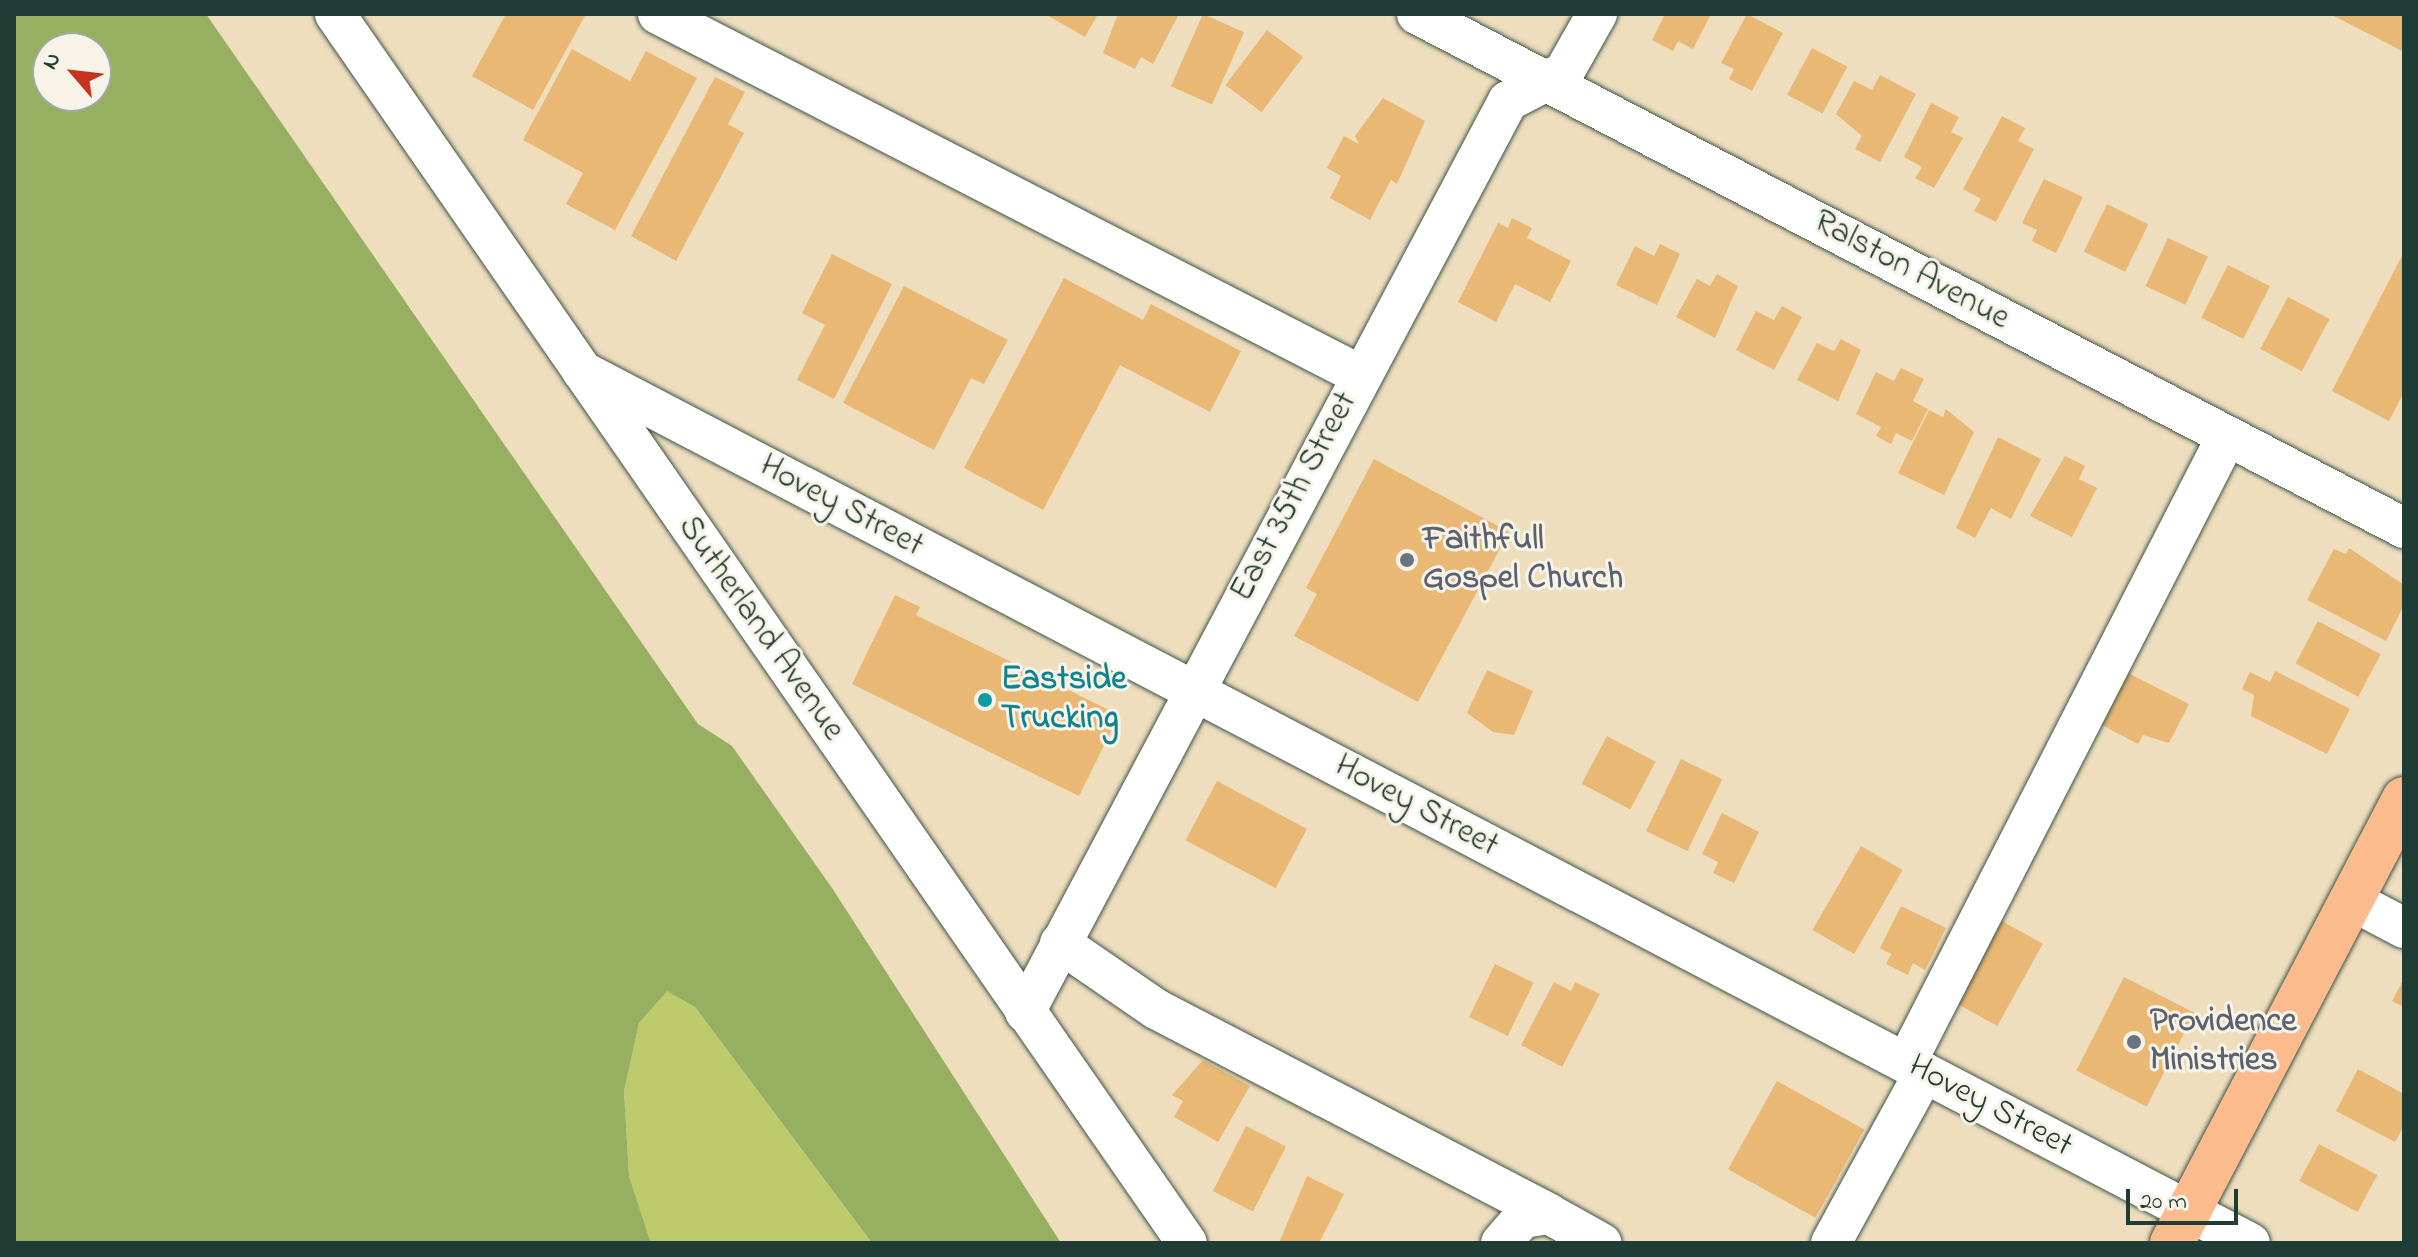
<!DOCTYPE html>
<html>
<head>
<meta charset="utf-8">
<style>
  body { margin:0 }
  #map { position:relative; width:2418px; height:1257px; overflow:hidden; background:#eedebe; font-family:"Indie Flower",sans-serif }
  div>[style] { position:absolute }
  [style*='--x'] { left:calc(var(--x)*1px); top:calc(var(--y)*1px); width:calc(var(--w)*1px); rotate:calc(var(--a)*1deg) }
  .green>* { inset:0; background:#bdcb6d }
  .forest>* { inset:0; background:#96af60 }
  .building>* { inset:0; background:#e9b875; transform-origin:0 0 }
  .roads { filter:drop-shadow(0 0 2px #3e5549) drop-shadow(0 0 2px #3e5549) }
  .minor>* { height:40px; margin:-20px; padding:0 20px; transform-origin:20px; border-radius:20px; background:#fff }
  .major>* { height:44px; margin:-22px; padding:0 22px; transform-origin:22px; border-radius:22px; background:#fbbb8c }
  .dots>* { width:22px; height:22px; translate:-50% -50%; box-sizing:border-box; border:4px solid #f7f3e8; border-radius:50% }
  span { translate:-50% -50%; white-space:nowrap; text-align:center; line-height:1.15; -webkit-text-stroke:6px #f7f3e8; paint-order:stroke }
  .street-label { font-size:34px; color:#1f3d34 }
  .worship-label { font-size:34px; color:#5b616d; font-weight:700 }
  .left { translate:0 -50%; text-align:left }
  .culture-label { font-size:34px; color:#0d838f; font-weight:700 }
  .frame { position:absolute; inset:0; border:16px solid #1f3d34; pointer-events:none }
  .north { position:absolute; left:32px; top:32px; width:80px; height:80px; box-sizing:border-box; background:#f7f3e8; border:2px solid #a1aaa0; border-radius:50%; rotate:298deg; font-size:22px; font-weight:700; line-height:32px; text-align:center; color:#1f3d34 }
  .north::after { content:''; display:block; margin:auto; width:28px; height:36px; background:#c8321e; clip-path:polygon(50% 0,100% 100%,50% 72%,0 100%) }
  .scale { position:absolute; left:2126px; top:1189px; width:112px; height:36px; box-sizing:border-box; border:4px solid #1f3d34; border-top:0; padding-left:10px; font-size:24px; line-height:28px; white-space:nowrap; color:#1f3d34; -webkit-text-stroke:6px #f7f3e8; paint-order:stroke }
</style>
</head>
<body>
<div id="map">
  <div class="green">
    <div style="clip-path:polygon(667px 990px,695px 1007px,872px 1243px,651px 1243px,629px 1176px,624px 1091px,639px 1023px)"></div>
  </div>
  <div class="forest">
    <div style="clip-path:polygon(evenodd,14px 14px,206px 14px,698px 724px,732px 746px,832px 888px,1061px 1243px,872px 1243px,695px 1007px,667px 991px,639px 1023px,624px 1091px,629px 1176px,651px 1243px,14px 1243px,14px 14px,48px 48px,96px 48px,96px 96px,48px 96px,48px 48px)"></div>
  </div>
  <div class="building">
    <div style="clip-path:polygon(506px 14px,586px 14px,533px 110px,472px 76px)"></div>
    <div style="clip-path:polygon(1045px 14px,1098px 14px,1085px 37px)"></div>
    <div style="clip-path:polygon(1118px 14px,1179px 14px,1153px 64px,1141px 57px,1135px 69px,1103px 53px)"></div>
    <div style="left:1203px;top:14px;width:45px;height:79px;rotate:24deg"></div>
    <div style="clip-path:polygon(1665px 14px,1711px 14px,1693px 49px,1678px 41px,1673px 51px,1652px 40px)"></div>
    <div style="clip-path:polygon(1747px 14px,1783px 33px,1752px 91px,1729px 79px,1734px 69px,1721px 63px)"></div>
    <div style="clip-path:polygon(2330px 14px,2404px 14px,2404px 52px)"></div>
    <div style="left:1267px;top:30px;width:45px;height:69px;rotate:37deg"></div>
    <div style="left:1812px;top:48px;width:40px;height:53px;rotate:28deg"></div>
    <div style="clip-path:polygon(572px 49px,630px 81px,646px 51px,697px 78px,615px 230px,566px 204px,583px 173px,523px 140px)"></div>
    <div style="clip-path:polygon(1880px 75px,1916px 94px,1880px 162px,1855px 149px,1862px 136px,1836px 114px,1854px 81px,1872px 90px)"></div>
    <div style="clip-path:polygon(715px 77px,745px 92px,728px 124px,744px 133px,676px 261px,631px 236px)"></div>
    <div style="clip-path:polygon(1383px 98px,1425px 121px,1397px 184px,1391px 180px,1370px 220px,1330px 198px,1341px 176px,1327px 168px,1344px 136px,1359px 144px,1355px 136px)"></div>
    <div style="clip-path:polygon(1931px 103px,1959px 117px,1951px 132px,1963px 138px,1934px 188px,1915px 178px,1922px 167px,1904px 157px)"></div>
    <div style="clip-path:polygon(2002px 116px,2025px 128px,2018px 141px,2034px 149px,1996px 222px,1974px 211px,1981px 199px,1963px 189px)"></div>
    <div style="clip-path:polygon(2044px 179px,2083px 197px,2056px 253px,2032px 241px,2037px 230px,2022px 223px)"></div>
    <div style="left:2107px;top:204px;width:46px;height:53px;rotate:26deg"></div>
    <div style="clip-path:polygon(1512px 218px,1532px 228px,1527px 238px,1571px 261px,1550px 302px,1515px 284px,1496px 322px,1458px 302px,1498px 223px,1508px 228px)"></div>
    <div style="left:2168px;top:238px;width:44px;height:53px;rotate:25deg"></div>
    <div style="clip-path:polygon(1660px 244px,1680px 254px,1657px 305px,1616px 285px,1635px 246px,1654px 256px)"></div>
    <div style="clip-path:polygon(2404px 252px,2404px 392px,2389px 421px,2332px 391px)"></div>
    <div style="clip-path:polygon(832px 254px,892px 284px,834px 399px,797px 380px,825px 325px,802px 313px)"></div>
    <div style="left:2228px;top:265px;width:47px;height:59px;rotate:27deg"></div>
    <div style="clip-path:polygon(1717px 274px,1738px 286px,1715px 338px,1676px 317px,1697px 279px,1710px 286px)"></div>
    <div style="clip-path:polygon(1064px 278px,1143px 320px,1151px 304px,1241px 351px,1210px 412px,1120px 365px,1043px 510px,964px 468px)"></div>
    <div style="clip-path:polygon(904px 286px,1008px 340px,984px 384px,971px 378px,934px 450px,843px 403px)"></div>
    <div style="left:2288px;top:297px;width:47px;height:59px;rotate:28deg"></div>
    <div style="clip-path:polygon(1782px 306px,1802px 317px,1774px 370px,1736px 350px,1756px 311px,1774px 320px)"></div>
    <div style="clip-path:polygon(1841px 339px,1861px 350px,1838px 401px,1797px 380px,1817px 343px,1834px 351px)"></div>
    <div style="clip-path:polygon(1901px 368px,1924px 379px,1913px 401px,1928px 409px,1912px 441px,1896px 433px,1891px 444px,1876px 436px,1881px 427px,1856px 414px,1876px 372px,1894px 381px)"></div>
    <div style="clip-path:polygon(1946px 409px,1974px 432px,1944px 495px,1898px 473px,1929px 410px,1943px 417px)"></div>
    <div style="clip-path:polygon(1998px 437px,2041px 459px,2011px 519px,1991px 508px,1975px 538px,1956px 528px)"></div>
    <div style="clip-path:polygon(2065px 456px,2085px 466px,2079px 479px,2097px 488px,2072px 537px,2030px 516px)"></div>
    <div style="clip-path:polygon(1374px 459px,1509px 532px,1418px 702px,1294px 636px,1317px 594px,1306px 588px)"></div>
    <div style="clip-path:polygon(2349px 548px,2404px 585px,2404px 605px,2386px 641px,2307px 600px,2334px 549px,2346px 554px)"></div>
    <div style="clip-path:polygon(895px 595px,920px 607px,916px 615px,1119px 715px,1079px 796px,852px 684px)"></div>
    <div style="left:2318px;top:621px;width:71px;height:48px;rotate:28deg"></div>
    <div style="clip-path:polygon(1487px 670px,1533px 691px,1514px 735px,1493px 732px,1467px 713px)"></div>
    <div style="clip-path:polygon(2275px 671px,2350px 709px,2327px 754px,2251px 716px,2254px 695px,2242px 689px,2250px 672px,2270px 682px)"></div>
    <div style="clip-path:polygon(2128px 673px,2189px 704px,2169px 743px,2143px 735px,2138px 744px,2102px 725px)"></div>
    <div style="left:1607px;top:736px;width:55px;height:54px;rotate:28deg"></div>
    <div style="left:1681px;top:759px;width:46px;height:80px;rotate:26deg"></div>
    <div style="left:1217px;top:781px;width:102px;height:67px;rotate:28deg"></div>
    <div style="clip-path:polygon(1722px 813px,1759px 832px,1734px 883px,1713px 873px,1718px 862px,1702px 854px)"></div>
    <div style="left:1861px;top:846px;width:48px;height:97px;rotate:30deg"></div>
    <div style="clip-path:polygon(1901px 906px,1946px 928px,1925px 970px,1913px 963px,1908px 975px,1886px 964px,1891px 954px,1880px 948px)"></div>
    <div style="left:2000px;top:920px;width:49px;height:94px;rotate:29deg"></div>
    <div style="left:1495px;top:964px;width:43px;height:59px;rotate:26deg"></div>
    <div style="left:2124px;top:977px;width:79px;height:105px;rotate:27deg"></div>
    <div style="clip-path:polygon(2404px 978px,2404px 1007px,2392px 1001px)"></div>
    <div style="clip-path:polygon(1554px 982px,1571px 991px,1575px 982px,1600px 994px,1562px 1067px,1521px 1045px)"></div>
    <div style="clip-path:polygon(1203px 1060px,1250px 1086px,1218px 1142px,1174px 1117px,1183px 1101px,1172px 1095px)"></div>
    <div style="clip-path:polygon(2358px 1069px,2404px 1094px,2404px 1126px,2395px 1142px,2336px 1111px)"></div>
    <div style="left:1777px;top:1081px;width:100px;height:101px;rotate:29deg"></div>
    <div style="left:1246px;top:1126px;width:45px;height:73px;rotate:27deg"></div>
    <div style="left:2319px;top:1144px;width:66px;height:42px;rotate:28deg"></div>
    <div style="clip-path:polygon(1307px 1176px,1344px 1194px,1319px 1243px,1279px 1243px)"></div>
  </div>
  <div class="roads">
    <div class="minor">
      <div style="--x:335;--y:14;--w:1495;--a:55.27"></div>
      <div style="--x:658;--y:14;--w:789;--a:27.21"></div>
      <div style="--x:1417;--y:14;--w:1113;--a:27.51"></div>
      <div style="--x:582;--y:371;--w:1882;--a:27.6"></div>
      <div style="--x:2351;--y:900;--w:60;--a:27.8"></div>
      <div style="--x:1060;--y:943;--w:116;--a:34.5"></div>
      <div style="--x:1156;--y:1009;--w:443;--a:27.5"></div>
      <div style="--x:1025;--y:1012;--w:1031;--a:-62.07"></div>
      <div style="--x:1508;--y:101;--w:63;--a:-27.4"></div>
      <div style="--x:1564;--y:72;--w:67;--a:-60.4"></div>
      <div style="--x:1906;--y:1063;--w:704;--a:-62.89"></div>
      <div style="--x:1501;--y:1243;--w:33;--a:-49"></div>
      <div style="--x:1523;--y:1218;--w:26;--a:-9"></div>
      <div style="--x:1549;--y:1214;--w:60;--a:29.1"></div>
      <div style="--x:1831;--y:1243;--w:194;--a:-61.3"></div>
    </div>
    <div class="major">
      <div style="--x:2172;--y:1243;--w:501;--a:-62.41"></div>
    </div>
  </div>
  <div class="dots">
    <div style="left:1407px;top:560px;background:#6b7280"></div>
    <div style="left:985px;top:700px;background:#0f9aa8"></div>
    <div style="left:2134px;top:1042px;background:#6b7280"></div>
  </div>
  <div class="street-label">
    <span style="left:1911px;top:271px;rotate:28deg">Ralston Avenue</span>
    <span style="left:1295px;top:497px;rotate:-62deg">East 35th Street</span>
    <span style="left:841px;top:507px;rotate:28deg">Hovey Street</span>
    <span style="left:760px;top:629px;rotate:55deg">Sutherland Avenue</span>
    <span style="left:1416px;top:807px;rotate:28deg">Hovey Street</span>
    <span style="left:1990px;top:1107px;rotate:28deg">Hovey Street</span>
  </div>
  <div class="worship-label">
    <span class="left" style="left:1423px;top:560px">Faithfull<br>Gospel Church</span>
    <span class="left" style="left:2150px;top:1042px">Providence<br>Ministries</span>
  </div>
  <div class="culture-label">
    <span class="left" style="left:1001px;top:700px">Eastside<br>Trucking</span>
  </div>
  <div class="frame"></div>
  <div class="north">N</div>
  <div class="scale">20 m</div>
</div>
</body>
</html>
